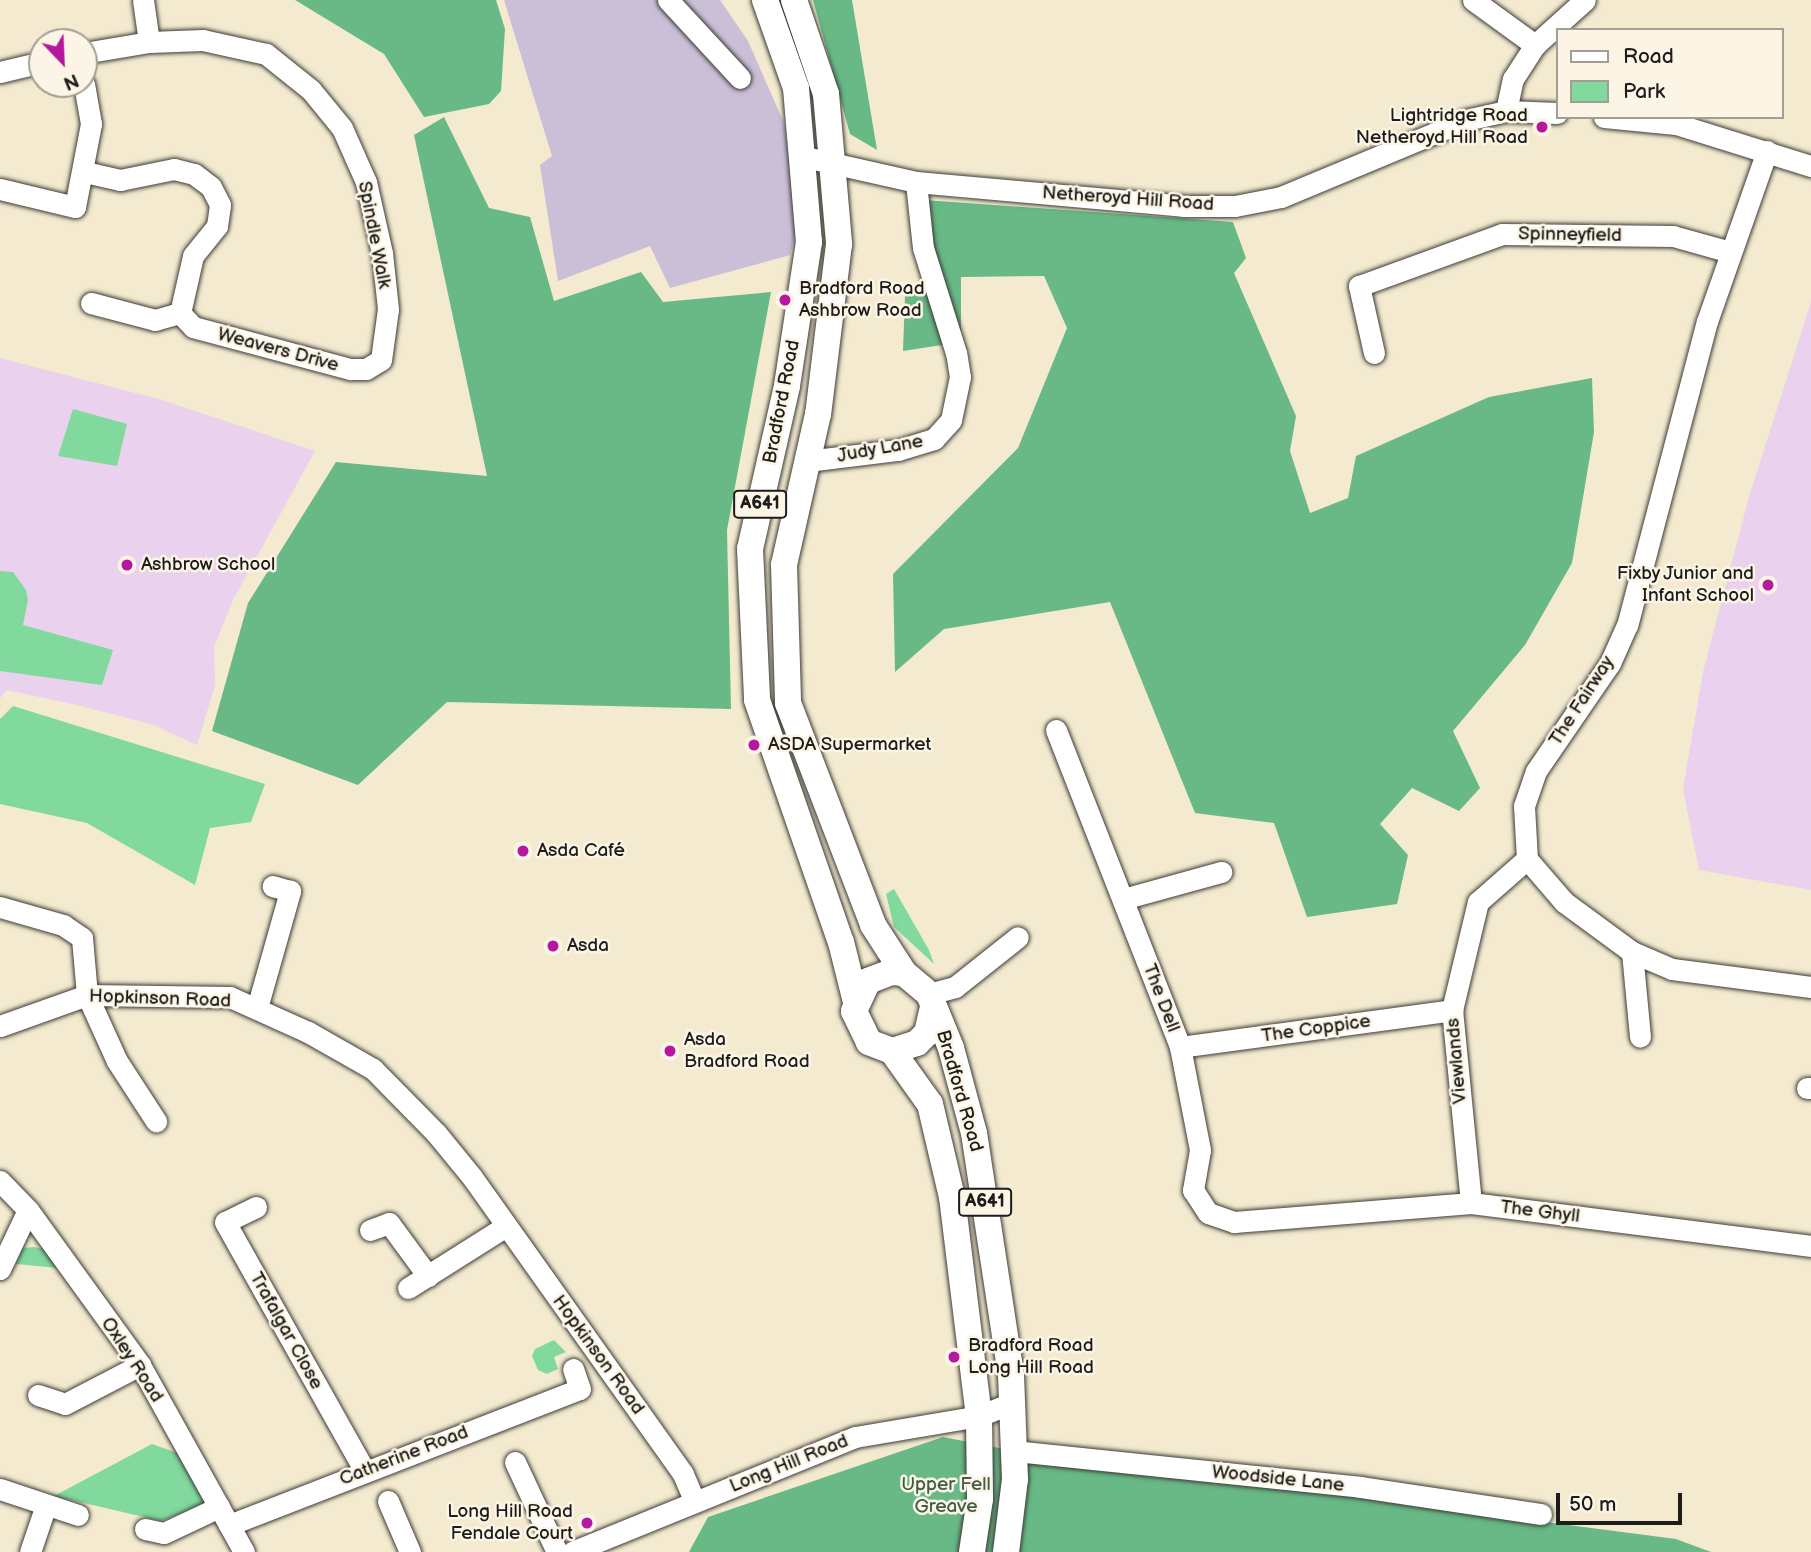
<!DOCTYPE html>
<html>
<head>
<meta charset="utf-8">
<style>
  body { margin:0 }
  #map { position:relative; width:1811px; height:1552px; overflow:hidden; background:#f3eacf; font-family:"Balsamiq Sans",sans-serif }
  div>[style] { position:absolute }
  [style*='--x'] { left:calc(var(--x)*1px); top:calc(var(--y)*1px); width:calc(var(--w)*1px); rotate:calc(var(--a)*1deg) }
  .built>* { inset:0; background:#ead1ed }
  .industrial>* { inset:0; background:#cabfd7 }
  .green>* { inset:0; background:#81d99e }
  .forest>* { inset:0; background:#68b985 }
  .roads { filter:drop-shadow(0 0 2px #3c3b37) drop-shadow(0 0 2px #3c3b37) }
  .minor>* { height:21px; margin:-10.5px; padding:0 10.5px; transform-origin:10.5px; border-radius:10.5px; background:#fff }
  .major>* { height:26px; margin:-13px; padding:0 13px; transform-origin:13px; border-radius:13px; background:#fff }
  .dots>* { width:19px; height:19px; translate:-50% -50%; box-sizing:border-box; border:4px solid #fcf5e5; border-radius:50% }
  span { translate:-50% -50%; white-space:nowrap; text-align:center; line-height:1.15; -webkit-text-stroke:5px #fcf5e5; paint-order:stroke }
  .shield-label span { padding:2px 5px; background:#fcf5e5; border:2px solid; border-radius:5px; -webkit-text-stroke-width:0 }
  .shield-label { font-size:18px; color:#1c1c1c; font-weight:700 }
  .poi-label { font-size:19px; color:#1c1c1c }
  .right { translate:-100% -50%; text-align:right }
  .left { translate:0 -50%; text-align:left }
  .street-label { font-size:19px; color:#1c1c1c }
  .park-label { font-size:19px; color:#3f5e4a }
  .legend { position:absolute; left:1556px; top:28px; width:228px; height:91px; box-sizing:border-box; background:#fcf5e5; border:2px solid #a29e95; margin:0; padding:9px 12px; list-style:none; font-size:21px; color:#1c1c1c }
  .legend li { display:flex; align-items:center; gap:14px; height:35px }
  .legend b { width:35px; border:2px solid #a29e95 }
  .north { position:absolute; left:28px; top:28px; width:70px; height:70px; box-sizing:border-box; background:#fcf5e5; border:2px solid #a29e95; border-radius:50%; rotate:157deg; font-size:19px; font-weight:700; line-height:28px; text-align:center; color:#1c1c1c }
  .north::after { content:''; display:block; margin:auto; width:24px; height:32px; background:#b5179e; clip-path:polygon(50% 0,100% 100%,50% 72%,0 100%) }
  .scale { position:absolute; left:1556px; top:1493px; width:126px; height:32px; box-sizing:border-box; border:4px solid #1c1c1c; border-top:0; padding-left:9px; font-size:21px; line-height:24px; white-space:nowrap; color:#1c1c1c; -webkit-text-stroke:5px #fcf5e5; paint-order:stroke }
</style>
</head>
<body>
<div id="map">
  <div class="built">
    <div style="clip-path:polygon(1811px 302px,1811px 890px,1699px 870px,1683px 789px,1703px 672px,1749px 497px)"></div>
    <div style="clip-path:polygon(0 358px,162px 400px,315px 451px,234px 598px,214px 647px,215px 685px,197px 745px,151px 724px,77px 705px,7px 690px,0 698px)"></div>
  </div>
  <div class="industrial">
    <div style="clip-path:polygon(504px 0,720px 0,748px 41px,784px 123px,799px 222px,790px 255px,670px 288px,650px 246px,558px 281px,540px 165px,552px 156px)"></div>
  </div>
  <div class="green">
    <div style="clip-path:polygon(73px 409px,127px 424px,117px 466px,58px 456px)"></div>
    <div style="clip-path:polygon(0 571px,13px 572px,26px 590px,28px 600px,23px 625px,113px 650px,102px 685px,0 671px)"></div>
    <div style="clip-path:polygon(13px 706px,265px 784px,251px 822px,210px 828px,195px 885px,87px 823px,0 804px,0 719px)"></div>
    <div style="clip-path:polygon(894px 889px,929px 950px,934px 964px,894px 927px,886px 894px)"></div>
    <div style="clip-path:polygon(34px 1247px,44px 1249px,58px 1268px,16px 1264px,22px 1248px)"></div>
    <div style="clip-path:polygon(554px 1340px,566px 1352px,554px 1357px,558px 1369px,547px 1374px,538px 1370px,532px 1356px,535px 1349px)"></div>
    <div style="clip-path:polygon(152px 1444px,180px 1454px,207px 1503px,161px 1521px,54px 1496px)"></div>
  </div>
  <div class="forest">
    <div style="clip-path:polygon(295px 0,496px 0,505px 29px,501px 91px,489px 104px,424px 117px,384px 54px)"></div>
    <div style="clip-path:polygon(813px 0,852px 0,877px 150px,850px 134px)"></div>
    <div style="clip-path:polygon(444px 117px,489px 208px,530px 217px,554px 301px,641px 272px,663px 302px,771px 292px,727px 530px,731px 709px,447px 702px,358px 785px,212px 731px,248px 603px,336px 462px,487px 476px,414px 135px)"></div>
    <div style="clip-path:polygon(924px 200px,1233px 222px,1246px 258px,1234px 273px,1296px 416px,1290px 451px,1310px 513px,1348px 498px,1356px 456px,1489px 397px,1592px 378px,1594px 432px,1572px 563px,1525px 645px,1453px 731px,1480px 788px,1459px 811px,1412px 788px,1380px 824px,1408px 855px,1397px 904px,1307px 917px,1274px 823px,1195px 813px,1110px 602px,944px 629px,895px 672px,893px 574px,1018px 448px,1067px 328px,1044px 276px,961px 277px,961px 342px,903px 351px,905px 296px,938px 276px)"></div>
    <div style="clip-path:polygon(943px 1437px,1045px 1457px,1676px 1539px,1711px 1552px,689px 1552px,708px 1517px)"></div>
  </div>
  <div class="roads">
    <div class="minor">
      <div style="--x:668;--y:0;--w:106;--a:47.3"></div>
      <div style="--x:1473;--y:0;--w:77;--a:36"></div>
      <div style="--x:84;--y:53;--w:66;--a:-9.6"></div>
      <div style="--x:149;--y:42;--w:42;--a:-98.1"></div>
      <div style="--x:0;--y:72;--w:43;--a:-13.4"></div>
      <div style="--x:1506;--y:111;--w:33;--a:-78"></div>
      <div style="--x:1513;--y:79;--w:40;--a:-57.1"></div>
      <div style="--x:1535;--y:45;--w:67;--a:-42"></div>
      <div style="--x:1604;--y:117;--w:72;--a:5.6"></div>
      <div style="--x:1676;--y:124;--w:141;--a:17.3"></div>
      <div style="--x:1767;--y:151;--w:180;--a:109.4"></div>
      <div style="--x:1707;--y:321;--w:314;--a:104.7"></div>
      <div style="--x:1627;--y:625;--w:42;--a:114.1"></div>
      <div style="--x:1610;--y:663;--w:131;--a:124.4"></div>
      <div style="--x:1536;--y:771;--w:37;--a:109"></div>
      <div style="--x:1524;--y:806;--w:53;--a:86.8"></div>
      <div style="--x:1527;--y:859;--w:57;--a:49.3"></div>
      <div style="--x:1564;--y:902;--w:84;--a:36.3"></div>
      <div style="--x:1632;--y:952;--w:43;--a:23"></div>
      <div style="--x:1672;--y:969;--w:140;--a:7.4"></div>
      <div style="--x:805;--y:157;--w:114;--a:12.7"></div>
      <div style="--x:916;--y:182;--w:268;--a:5.1"></div>
      <div style="--x:1183;--y:206;--w:52;--a:0"></div>
      <div style="--x:1235;--y:206;--w:47;--a:-11.1"></div>
      <div style="--x:1281;--y:197;--w:200;--a:-22.6"></div>
      <div style="--x:1466;--y:120;--w:41;--a:-12.7"></div>
      <div style="--x:1506;--y:111;--w:51;--a:2.2"></div>
      <div style="--x:85;--y:172;--w:36;--a:13"></div>
      <div style="--x:120;--y:180;--w:55;--a:-11.5"></div>
      <div style="--x:174;--y:169;--w:21;--a:14"></div>
      <div style="--x:194;--y:174;--w:21;--a:37"></div>
      <div style="--x:211;--y:187;--w:20;--a:63"></div>
      <div style="--x:220;--y:205;--w:21;--a:98"></div>
      <div style="--x:217;--y:226;--w:38;--a:129"></div>
      <div style="--x:193;--y:256;--w:58;--a:102.8"></div>
      <div style="--x:180;--y:313;--w:19;--a:47"></div>
      <div style="--x:193;--y:327;--w:163;--a:15"></div>
      <div style="--x:350;--y:369;--w:16;--a:0"></div>
      <div style="--x:366;--y:369;--w:17;--a:-31"></div>
      <div style="--x:381;--y:360;--w:51;--a:-82.2"></div>
      <div style="--x:388;--y:309;--w:56;--a:-96.1"></div>
      <div style="--x:382;--y:253;--w:73;--a:-102.7"></div>
      <div style="--x:366;--y:182;--w:59;--a:-114"></div>
      <div style="--x:342;--y:128;--w:49;--a:-129.2"></div>
      <div style="--x:311;--y:90;--w:58;--a:-141.3"></div>
      <div style="--x:266;--y:54;--w:65;--a:-167.5"></div>
      <div style="--x:203;--y:40;--w:54;--a:177.9"></div>
      <div style="--x:0;--y:189;--w:77;--a:13.5"></div>
      <div style="--x:75;--y:207;--w:85;--a:-79.1"></div>
      <div style="--x:91;--y:124;--w:41;--a:-99.9"></div>
      <div style="--x:91;--y:303;--w:66;--a:14.9"></div>
      <div style="--x:155;--y:320;--w:26;--a:-16"></div>
      <div style="--x:1374;--y:353;--w:69;--a:-102.6"></div>
      <div style="--x:1359;--y:286;--w:152;--a:-20"></div>
      <div style="--x:1502;--y:234;--w:171;--a:0.7"></div>
      <div style="--x:1673;--y:236;--w:59;--a:15.7"></div>
      <div style="--x:807;--y:461;--w:92;--a:-6.9"></div>
      <div style="--x:898;--y:450;--w:38;--a:-17"></div>
      <div style="--x:934;--y:439;--w:25;--a:-48"></div>
      <div style="--x:951;--y:420;--w:44;--a:-78.2"></div>
      <div style="--x:960;--y:377;--w:24;--a:-99"></div>
      <div style="--x:956;--y:353;--w:110;--a:-107.4"></div>
      <div style="--x:923;--y:248;--w:66;--a:-96.1"></div>
      <div style="--x:1056;--y:730;--w:340;--a:68.6"></div>
      <div style="--x:1180;--y:1047;--w:105;--a:79"></div>
      <div style="--x:1200;--y:1150;--w:41;--a:99.9"></div>
      <div style="--x:1193;--y:1190;--w:27;--a:57"></div>
      <div style="--x:1208;--y:1213;--w:28;--a:19"></div>
      <div style="--x:1234;--y:1222;--w:238;--a:-4.6"></div>
      <div style="--x:1471;--y:1203;--w:343;--a:7.2"></div>
      <div style="--x:1123;--y:899;--w:102;--a:-15.4"></div>
      <div style="--x:0;--y:907;--w:66;--a:15.9"></div>
      <div style="--x:63;--y:925;--w:23;--a:34"></div>
      <div style="--x:82;--y:938;--w:57;--a:85"></div>
      <div style="--x:87;--y:995;--w:72;--a:65.6"></div>
      <div style="--x:117;--y:1061;--w:72;--a:57"></div>
      <div style="--x:1632;--y:952;--w:85;--a:84.6"></div>
      <div style="--x:929;--y:994;--w:27;--a:-15"></div>
      <div style="--x:955;--y:987;--w:80;--a:-38.4"></div>
      <div style="--x:257;--y:1008;--w:122;--a:-74.2"></div>
      <div style="--x:290;--y:891;--w:18;--a:-164"></div>
      <div style="--x:0;--y:1026;--w:92;--a:-19.6"></div>
      <div style="--x:87;--y:995;--w:143;--a:0.8"></div>
      <div style="--x:230;--y:997;--w:85;--a:24.2"></div>
      <div style="--x:308;--y:1032;--w:75;--a:29.6"></div>
      <div style="--x:373;--y:1069;--w:90;--a:45.5"></div>
      <div style="--x:436;--y:1133;--w:57;--a:50.7"></div>
      <div style="--x:472;--y:1177;--w:364;--a:54.6"></div>
      <div style="--x:683;--y:1474;--w:30;--a:67"></div>
      <div style="--x:1180;--y:1047;--w:275;--a:-7.7"></div>
      <div style="--x:1807;--y:1088;--w:4;--a:0"></div>
      <div style="--x:0;--y:1181;--w:40;--a:46"></div>
      <div style="--x:28;--y:1210;--w:191;--a:54.1"></div>
      <div style="--x:140;--y:1365;--w:214;--a:60.9"></div>
      <div style="--x:1471;--y:1203;--w:194;--a:-95.6"></div>
      <div style="--x:1452;--y:1010;--w:111;--a:-76.5"></div>
      <div style="--x:1478;--y:902;--w:65;--a:-41.3"></div>
      <div style="--x:256;--y:1207;--w:34;--a:154"></div>
      <div style="--x:225;--y:1222;--w:284;--a:60.7"></div>
      <div style="--x:370;--y:1230;--w:20;--a:-20"></div>
      <div style="--x:389;--y:1223;--w:66;--a:53.7"></div>
      <div style="--x:0;--y:1269;--w:65;--a:-64.6"></div>
      <div style="--x:408;--y:1288;--w:116;--a:-32.3"></div>
      <div style="--x:38;--y:1395;--w:28;--a:18"></div>
      <div style="--x:65;--y:1404;--w:85;--a:-27.5"></div>
      <div style="--x:1014;--y:1451;--w:348;--a:5.9"></div>
      <div style="--x:1360;--y:1487;--w:183;--a:8.5"></div>
      <div style="--x:515;--y:1462;--w:99;--a:65"></div>
      <div style="--x:0;--y:1489;--w:82;--a:18.4"></div>
      <div style="--x:388;--y:1501;--w:56;--a:66.7"></div>
      <div style="--x:229;--y:1525;--w:376;--a:-21.2"></div>
      <div style="--x:580;--y:1389;--w:21;--a:-109"></div>
      <div style="--x:145;--y:1529;--w:19;--a:12"></div>
      <div style="--x:164;--y:1533;--w:61;--a:-25.3"></div>
      <div style="--x:30;--y:1552;--w:46;--a:-71.2"></div>
      <div style="--x:572;--y:1552;--w:305;--a:-22.1"></div>
      <div style="--x:855;--y:1437;--w:126;--a:-9.6"></div>
      <div style="--x:979;--y:1416;--w:37;--a:-22"></div>
    </div>
    <div class="major">
      <div style="--x:765;--y:0;--w:93;--a:70.6"></div>
      <div style="--x:796;--y:88;--w:155;--a:85.2"></div>
      <div style="--x:809;--y:242;--w:146;--a:98.7"></div>
      <div style="--x:787;--y:386;--w:167;--a:102.8"></div>
      <div style="--x:750;--y:549;--w:151;--a:87.3"></div>
      <div style="--x:757;--y:700;--w:256;--a:70.9"></div>
      <div style="--x:841;--y:942;--w:62;--a:76"></div>
      <div style="--x:794;--y:0;--w:99;--a:71.2"></div>
      <div style="--x:826;--y:94;--w:151;--a:85"></div>
      <div style="--x:839;--y:244;--w:171;--a:97"></div>
      <div style="--x:818;--y:414;--w:155;--a:102.7"></div>
      <div style="--x:784;--y:565;--w:138;--a:88.3"></div>
      <div style="--x:788;--y:703;--w:238;--a:69"></div>
      <div style="--x:873;--y:925;--w:57;--a:57.1"></div>
      <div style="--x:933;--y:1007;--w:27;--a:103"></div>
      <div style="--x:927;--y:1033;--w:14;--a:135"></div>
      <div style="--x:917;--y:1043;--w:26;--a:162"></div>
      <div style="--x:892;--y:1051;--w:25;--a:-159"></div>
      <div style="--x:869;--y:1042;--w:34;--a:-116"></div>
      <div style="--x:854;--y:1011;--w:33;--a:-65"></div>
      <div style="--x:868;--y:981;--w:26;--a:-21"></div>
      <div style="--x:892;--y:972;--w:12;--a:5"></div>
      <div style="--x:904;--y:973;--w:33;--a:40"></div>
      <div style="--x:929;--y:994;--w:58;--a:67.8"></div>
      <div style="--x:951;--y:1048;--w:88;--a:74.9"></div>
      <div style="--x:974;--y:1133;--w:245;--a:81.3"></div>
      <div style="--x:1011;--y:1375;--w:104;--a:87.8"></div>
      <div style="--x:1015;--y:1479;--w:74;--a:97"></div>
      <div style="--x:892;--y:1051;--w:65;--a:54.4"></div>
      <div style="--x:930;--y:1104;--w:96;--a:76.7"></div>
      <div style="--x:952;--y:1197;--w:221;--a:83"></div>
      <div style="--x:979;--y:1416;--w:83;--a:89.3"></div>
      <div style="--x:980;--y:1499;--w:54;--a:98.6"></div>
    </div>
  </div>
  <div class="dots">
    <div style="left:1542px;top:127px;background:#b5179e"></div>
    <div style="left:785px;top:300px;background:#b5179e"></div>
    <div style="left:127px;top:565px;background:#b5179e"></div>
    <div style="left:1768px;top:585px;background:#b5179e"></div>
    <div style="left:754px;top:745px;background:#b5179e"></div>
    <div style="left:523px;top:851px;background:#b5179e"></div>
    <div style="left:553px;top:946px;background:#b5179e"></div>
    <div style="left:670px;top:1051px;background:#b5179e"></div>
    <div style="left:954px;top:1357px;background:#b5179e"></div>
    <div style="left:587px;top:1523px;background:#b5179e"></div>
  </div>
  <div class="shield-label">
    <span style="left:760px;top:504px">A641</span>
    <span style="left:985px;top:1202px">A641</span>
  </div>
  <div class="poi-label">
    <span class="right" style="left:1528px;top:127px">Lightridge Road<br>Netheroyd Hill Road</span>
    <span class="left" style="left:799px;top:300px">Bradford Road<br>Ashbrow Road</span>
    <span class="left" style="left:141px;top:565px">Ashbrow School</span>
    <span class="right" style="left:1754px;top:585px">Fixby Junior and<br>Infant School</span>
    <span class="left" style="left:768px;top:745px">ASDA Supermarket</span>
    <span class="left" style="left:537px;top:851px">Asda Café</span>
    <span class="left" style="left:567px;top:946px">Asda</span>
    <span class="left" style="left:684px;top:1051px">Asda<br>Bradford Road</span>
    <span class="left" style="left:968px;top:1357px">Bradford Road<br>Long Hill Road</span>
    <span class="right" style="left:573px;top:1523px">Long Hill Road<br>Fendale Court</span>
  </div>
  <div class="street-label">
    <span style="left:1128px;top:199px;rotate:4deg">Netheroyd Hill Road</span>
    <span style="left:374px;top:235px;rotate:79deg">Spindle Walk</span>
    <span style="left:1570px;top:235px;rotate:1deg">Spinneyfield</span>
    <span style="left:278px;top:350px;rotate:15deg">Weavers Drive</span>
    <span style="left:782px;top:402px;rotate:-79deg">Bradford Road</span>
    <span style="left:880px;top:449px;rotate:-10deg">Judy Lane</span>
    <span style="left:1582px;top:701px;rotate:-57deg">The Fairway</span>
    <span style="left:1161px;top:998px;rotate:69deg">The Dell</span>
    <span style="left:160px;top:999px;rotate:2deg">Hopkinson Road</span>
    <span style="left:1316px;top:1029px;rotate:-8deg">The Coppice</span>
    <span style="left:1457px;top:1061px;rotate:-95deg">Viewlands</span>
    <span style="left:959px;top:1091px;rotate:74deg">Bradford Road</span>
    <span style="left:1540px;top:1212px;rotate:7deg">The Ghyll</span>
    <span style="left:286px;top:1331px;rotate:61deg">Trafalgar Close</span>
    <span style="left:598px;top:1355px;rotate:54deg">Hopkinson Road</span>
    <span style="left:132px;top:1360px;rotate:57deg">Oxley Road</span>
    <span style="left:404px;top:1456px;rotate:-21deg">Catherine Road</span>
    <span style="left:789px;top:1464px;rotate:-22deg">Long Hill Road</span>
    <span style="left:1278px;top:1479px;rotate:6deg">Woodside Lane</span>
  </div>
  <div class="park-label">
    <span style="left:946px;top:1496px">Upper Fell<br>Greave</span>
  </div>
  <ul class="legend">
  <li><b style="height:9px;background:#fff"></b>Road</li>
  <li><b style="height:19px;background:#81d99e"></b>Park</li>
  </ul>
  <div class="north">N</div>
  <div class="scale">50 m</div>
</div>
</body>
</html>
